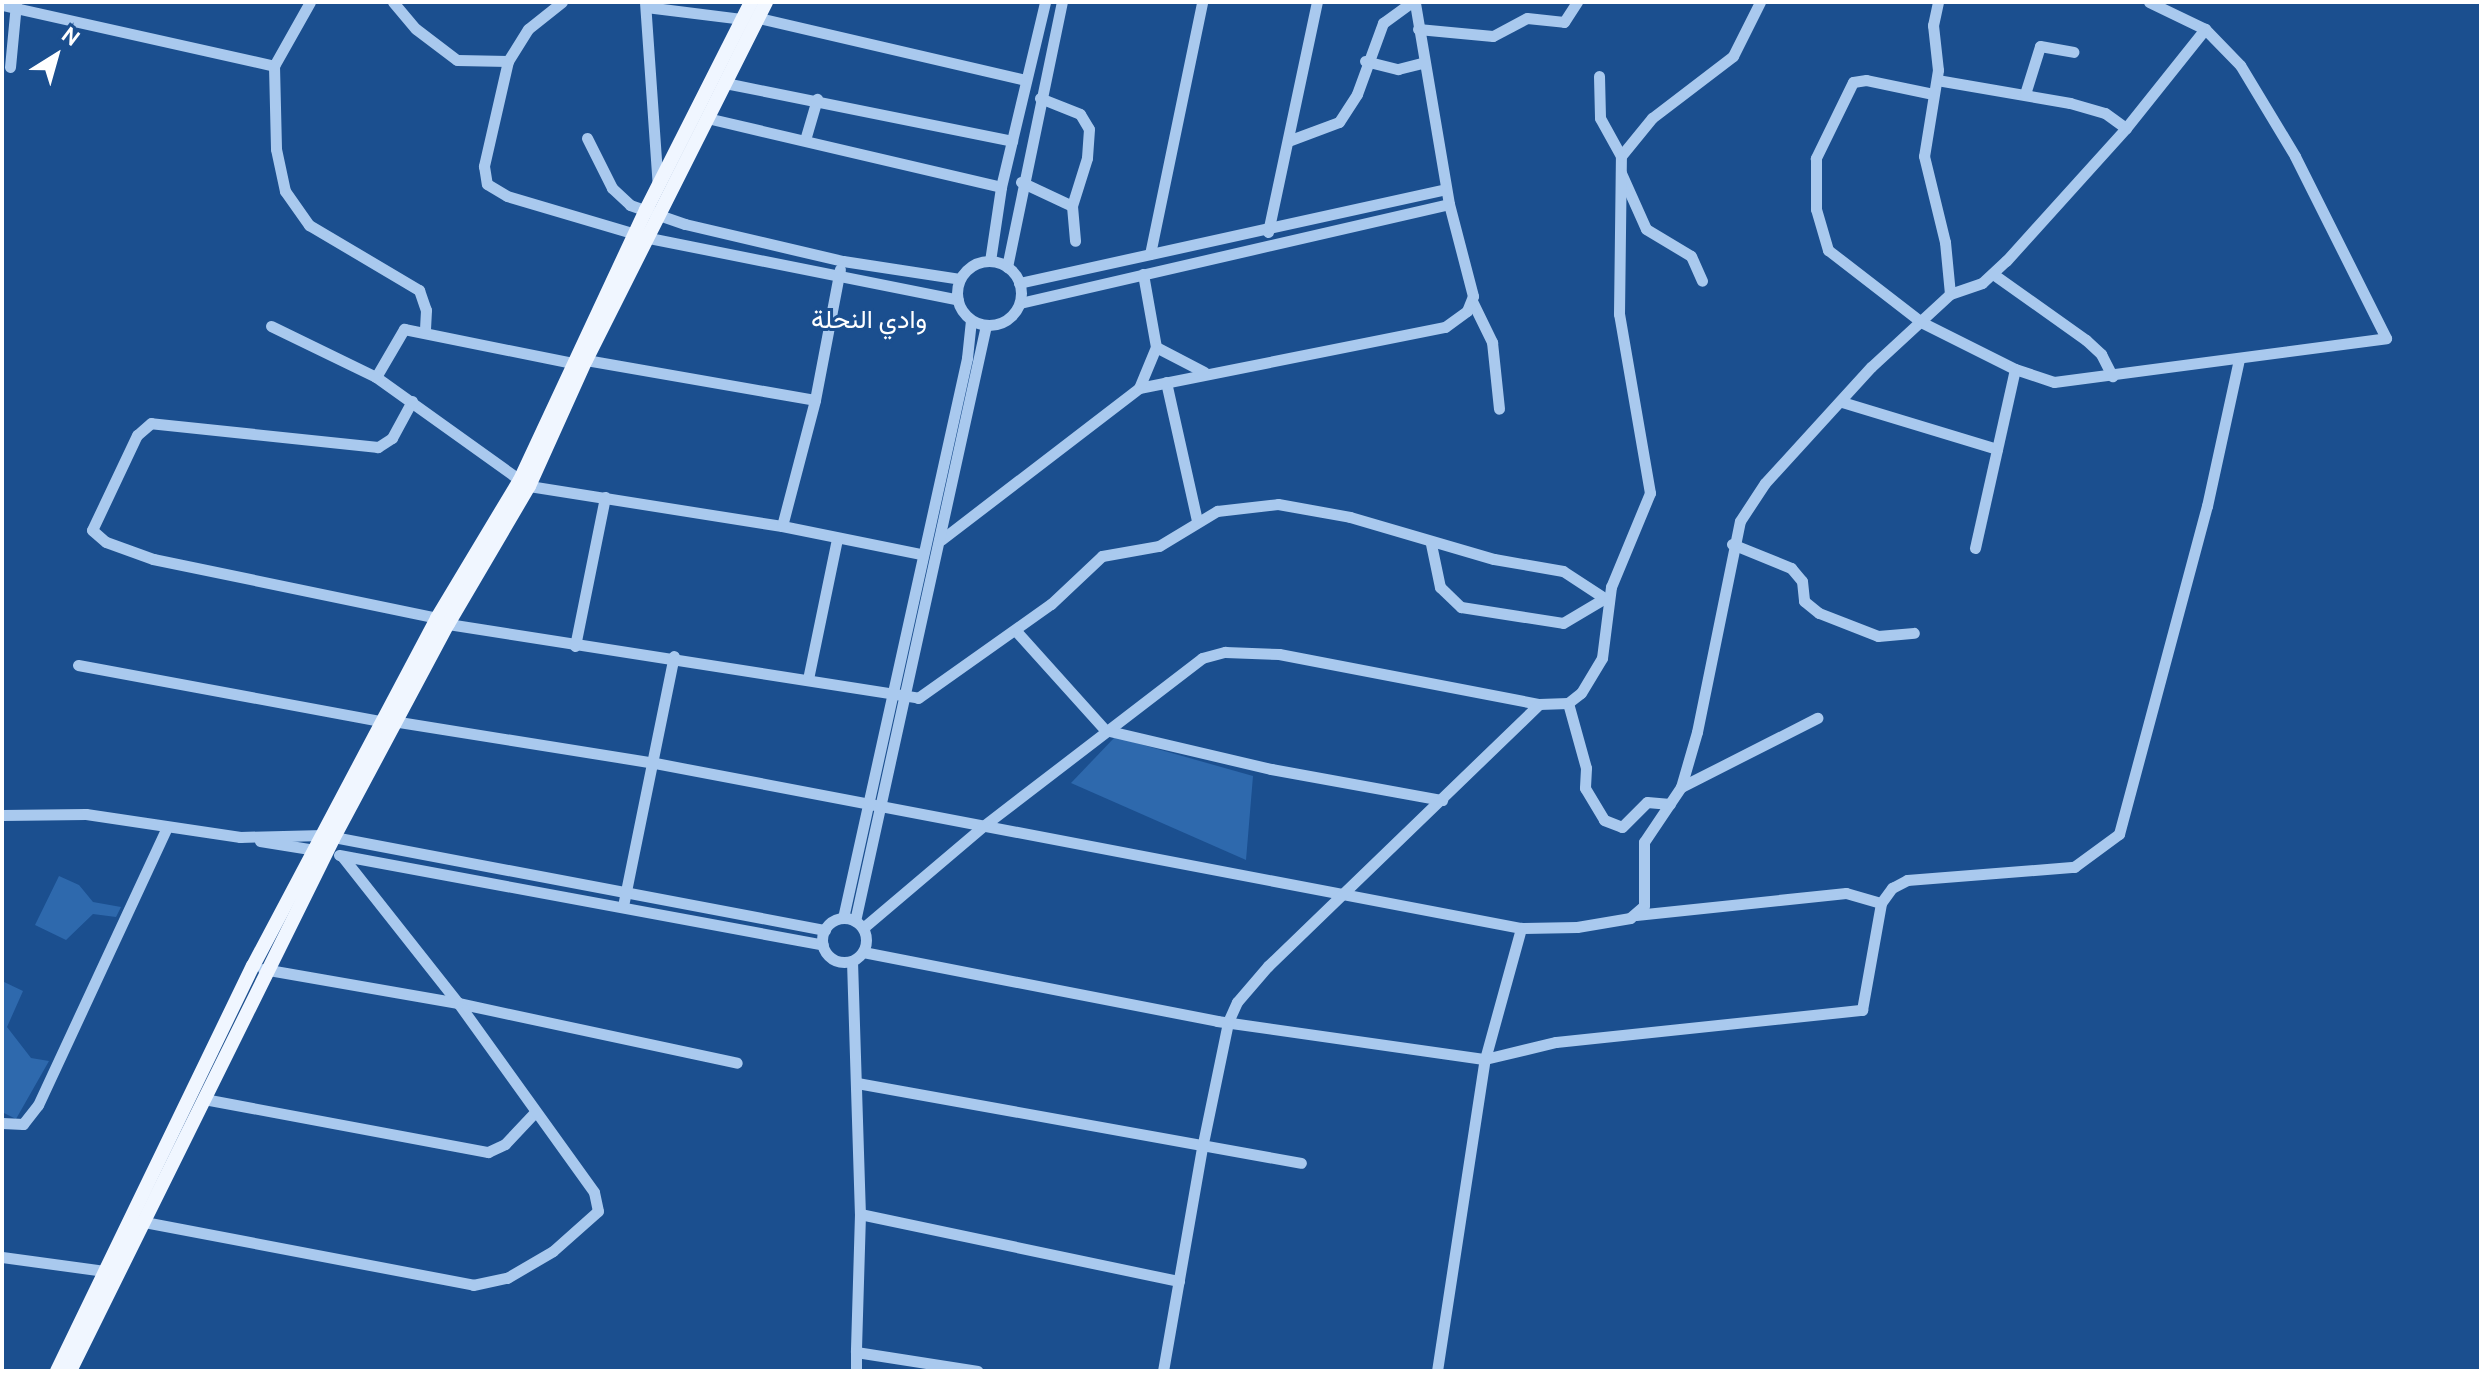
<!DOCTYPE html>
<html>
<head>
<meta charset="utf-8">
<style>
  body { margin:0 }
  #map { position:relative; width:2483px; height:1373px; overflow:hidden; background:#1b4f8f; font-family:Cabin,Vazirmatn,sans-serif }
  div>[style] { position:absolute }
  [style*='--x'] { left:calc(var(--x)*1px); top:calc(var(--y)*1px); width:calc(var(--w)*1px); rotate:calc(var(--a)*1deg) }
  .green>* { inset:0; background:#2e69ad }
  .minor>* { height:11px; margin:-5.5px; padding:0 5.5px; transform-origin:5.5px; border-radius:5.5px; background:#a9c9ee }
  .minor>.ring { margin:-5.5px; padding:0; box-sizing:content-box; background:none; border:11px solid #a9c9ee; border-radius:50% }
  .major>* { height:14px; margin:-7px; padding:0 7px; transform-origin:7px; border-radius:7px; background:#f0f6ff }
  span { translate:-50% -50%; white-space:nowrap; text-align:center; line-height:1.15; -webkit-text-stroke:6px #1b4f8f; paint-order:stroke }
  .neighbourhood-label { font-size:26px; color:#fff }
  .frame { position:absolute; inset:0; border:4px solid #fff; pointer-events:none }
  .north { position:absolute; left:16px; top:16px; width:80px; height:80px; -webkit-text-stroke:6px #1b4f8f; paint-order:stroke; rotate:37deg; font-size:22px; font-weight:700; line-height:32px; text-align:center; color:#fff }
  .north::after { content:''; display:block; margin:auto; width:28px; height:36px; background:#fff; clip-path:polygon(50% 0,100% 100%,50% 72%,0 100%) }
</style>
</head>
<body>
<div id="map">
  <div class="green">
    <div style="clip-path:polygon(1115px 737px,1253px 776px,1246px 860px,1071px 783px)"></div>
    <div style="clip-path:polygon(59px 876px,79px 885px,93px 902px,121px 907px,116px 917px,93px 914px,66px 940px,35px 925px)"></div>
    <div style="clip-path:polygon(2px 981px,23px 991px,7px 1027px,31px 1058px,49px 1061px,16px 1119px,2px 1112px)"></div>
  </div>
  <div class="minor">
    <div style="--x:310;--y:2;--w:73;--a:119.4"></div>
    <div style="--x:274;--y:66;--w:83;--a:88.6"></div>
    <div style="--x:276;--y:149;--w:43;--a:77.9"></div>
    <div style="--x:285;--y:191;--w:42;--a:54.8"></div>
    <div style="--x:309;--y:225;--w:128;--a:30.6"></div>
    <div style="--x:419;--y:290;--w:21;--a:71"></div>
    <div style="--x:426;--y:310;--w:21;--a:93"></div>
    <div style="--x:393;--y:2;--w:35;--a:50"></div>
    <div style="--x:416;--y:29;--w:51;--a:37.1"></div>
    <div style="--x:457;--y:60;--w:51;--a:1.1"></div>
    <div style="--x:562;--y:2;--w:43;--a:141.5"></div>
    <div style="--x:528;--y:29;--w:38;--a:122"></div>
    <div style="--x:508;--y:61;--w:108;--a:102.9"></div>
    <div style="--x:484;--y:166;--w:18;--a:81"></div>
    <div style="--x:487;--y:184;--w:23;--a:31"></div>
    <div style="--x:507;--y:196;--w:148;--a:16.5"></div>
    <div style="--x:649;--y:238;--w:315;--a:11.3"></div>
    <div style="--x:645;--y:2;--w:184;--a:86"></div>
    <div style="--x:1938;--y:2;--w:24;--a:102"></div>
    <div style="--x:1933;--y:25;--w:45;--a:83.7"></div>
    <div style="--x:1938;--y:70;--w:87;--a:99.2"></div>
    <div style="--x:1924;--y:156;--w:89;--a:76.3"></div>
    <div style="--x:1945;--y:242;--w:52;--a:84.5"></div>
    <div style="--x:2;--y:5;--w:279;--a:12.6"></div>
    <div style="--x:646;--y:7;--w:98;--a:7.1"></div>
    <div style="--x:759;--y:18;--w:274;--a:13.1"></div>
    <div style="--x:1418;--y:29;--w:75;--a:5.3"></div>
    <div style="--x:1493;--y:36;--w:38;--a:-28"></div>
    <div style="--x:1527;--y:18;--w:37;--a:6"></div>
    <div style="--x:1564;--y:22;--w:24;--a:-57"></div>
    <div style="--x:1365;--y:61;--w:34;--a:14"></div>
    <div style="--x:1398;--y:69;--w:25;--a:-14"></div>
    <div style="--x:10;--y:67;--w:63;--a:-84.6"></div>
    <div style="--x:1599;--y:76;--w:42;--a:88.6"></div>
    <div style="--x:1600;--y:118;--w:43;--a:61.1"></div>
    <div style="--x:1937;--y:80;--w:135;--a:9.8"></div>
    <div style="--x:2070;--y:103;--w:36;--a:16"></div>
    <div style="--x:2105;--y:113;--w:26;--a:36"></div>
    <div style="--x:725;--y:83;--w:293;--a:11.4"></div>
    <div style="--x:1933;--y:94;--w:68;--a:-168.2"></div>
    <div style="--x:1866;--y:80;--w:13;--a:171"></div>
    <div style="--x:1853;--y:82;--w:85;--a:116"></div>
    <div style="--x:1816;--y:158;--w:51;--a:90"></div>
    <div style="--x:1816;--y:209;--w:43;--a:73.7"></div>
    <div style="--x:1828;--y:250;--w:118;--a:37.7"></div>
    <div style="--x:1921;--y:322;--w:105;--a:26.6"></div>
    <div style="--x:2015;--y:369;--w:41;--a:18.4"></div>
    <div style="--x:2054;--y:382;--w:335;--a:-7.5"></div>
    <div style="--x:2386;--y:338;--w:203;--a:-116.6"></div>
    <div style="--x:2295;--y:156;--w:106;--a:-121.1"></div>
    <div style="--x:2240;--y:65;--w:50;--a:-134.2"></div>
    <div style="--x:2205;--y:29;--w:62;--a:-154.3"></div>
    <div style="--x:2025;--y:94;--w:50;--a:-72.6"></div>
    <div style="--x:2040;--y:46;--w:34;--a:10"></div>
    <div style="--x:1040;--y:98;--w:43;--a:21.8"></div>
    <div style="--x:1080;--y:114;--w:17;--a:59"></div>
    <div style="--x:1089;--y:129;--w:29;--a:94"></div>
    <div style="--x:1087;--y:158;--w:50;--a:107.4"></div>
    <div style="--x:707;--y:118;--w:302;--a:13.2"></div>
    <div style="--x:587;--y:138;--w:56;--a:63.4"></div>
    <div style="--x:612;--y:188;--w:25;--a:43"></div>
    <div style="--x:630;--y:205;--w:58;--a:19.1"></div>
    <div style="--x:685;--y:224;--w:162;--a:13.2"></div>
    <div style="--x:843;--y:261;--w:118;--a:8.7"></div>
    <div style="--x:805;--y:140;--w:43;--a:-73.7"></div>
    <div style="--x:1288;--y:141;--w:54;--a:-20.4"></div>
    <div style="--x:1339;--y:122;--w:33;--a:-57"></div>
    <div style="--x:1357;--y:94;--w:76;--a:-69.9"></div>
    <div style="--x:1383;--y:23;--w:36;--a:-36"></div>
    <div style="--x:1621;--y:173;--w:61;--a:65.9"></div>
    <div style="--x:1646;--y:229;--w:52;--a:31"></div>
    <div style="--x:1691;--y:256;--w:27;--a:66"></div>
    <div style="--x:1021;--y:182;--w:56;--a:25.2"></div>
    <div style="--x:1072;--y:206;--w:35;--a:85"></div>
    <div style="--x:1268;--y:232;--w:235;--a:-78"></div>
    <div style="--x:1150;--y:254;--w:257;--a:-78.3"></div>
    <div style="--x:990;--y:261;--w:75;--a:-81.5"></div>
    <div style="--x:1001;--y:187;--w:190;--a:-76.6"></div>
    <div class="ring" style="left:957px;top:261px;width:53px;height:53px"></div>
    <div style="--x:1007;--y:267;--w:271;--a:-78.3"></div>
    <div style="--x:1143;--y:274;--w:74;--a:79.9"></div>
    <div style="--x:1156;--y:347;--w:54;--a:27.5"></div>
    <div style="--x:1993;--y:274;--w:114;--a:35.4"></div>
    <div style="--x:2086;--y:340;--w:21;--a:43"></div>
    <div style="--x:2101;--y:354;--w:25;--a:63"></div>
    <div style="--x:1019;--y:283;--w:437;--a:-12.4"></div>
    <div style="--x:1472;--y:301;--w:46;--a:64"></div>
    <div style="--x:1492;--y:342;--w:67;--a:84"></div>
    <div style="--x:1020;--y:303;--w:440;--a:-13"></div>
    <div style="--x:271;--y:326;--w:117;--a:25.9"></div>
    <div style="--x:376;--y:377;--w:177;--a:35.6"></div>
    <div style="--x:586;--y:360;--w:232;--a:9.9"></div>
    <div style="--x:376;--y:377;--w:56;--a:-59.7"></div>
    <div style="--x:404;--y:329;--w:172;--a:11.4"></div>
    <div style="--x:1166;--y:382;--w:142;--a:77.4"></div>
    <div style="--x:1139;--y:388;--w:312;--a:-11.3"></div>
    <div style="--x:1445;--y:327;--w:27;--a:-36"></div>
    <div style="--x:1467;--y:311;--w:16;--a:-68"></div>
    <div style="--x:1473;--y:296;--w:95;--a:-104.6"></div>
    <div style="--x:1449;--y:204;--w:205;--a:-99.6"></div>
    <div style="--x:412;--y:401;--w:42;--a:118.4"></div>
    <div style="--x:392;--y:438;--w:17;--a:147"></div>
    <div style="--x:378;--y:447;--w:228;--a:-174"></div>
    <div style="--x:151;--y:423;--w:18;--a:139"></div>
    <div style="--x:137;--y:435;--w:105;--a:115.3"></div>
    <div style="--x:92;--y:530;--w:18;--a:41"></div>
    <div style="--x:106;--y:542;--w:50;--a:19.9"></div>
    <div style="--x:153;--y:559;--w:290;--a:11.7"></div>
    <div style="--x:1842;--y:402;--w:162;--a:16.9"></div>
    <div style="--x:529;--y:486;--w:256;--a:9"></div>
    <div style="--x:782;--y:526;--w:142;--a:11.4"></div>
    <div style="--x:782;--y:526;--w:130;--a:-75.3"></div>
    <div style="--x:815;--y:400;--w:133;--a:-79.2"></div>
    <div style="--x:941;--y:540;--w:250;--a:-37.5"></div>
    <div style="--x:1139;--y:388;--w:44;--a:-67.5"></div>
    <div style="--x:1431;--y:544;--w:44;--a:78.2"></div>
    <div style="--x:1440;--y:587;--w:29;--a:44"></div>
    <div style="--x:1461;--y:607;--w:103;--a:8.9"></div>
    <div style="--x:1563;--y:623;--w:49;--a:-30.8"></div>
    <div style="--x:1732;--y:544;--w:64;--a:22.1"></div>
    <div style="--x:1791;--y:568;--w:17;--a:50"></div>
    <div style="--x:1802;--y:581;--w:20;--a:84"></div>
    <div style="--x:1804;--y:601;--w:19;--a:39"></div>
    <div style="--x:1819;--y:613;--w:63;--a:21.3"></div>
    <div style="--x:1878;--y:636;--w:36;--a:-5"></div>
    <div style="--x:1975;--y:548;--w:183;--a:-77.4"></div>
    <div style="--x:448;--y:624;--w:476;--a:8.9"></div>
    <div style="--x:918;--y:698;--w:163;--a:-35.3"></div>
    <div style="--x:1051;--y:604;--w:70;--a:-43.3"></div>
    <div style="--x:1102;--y:556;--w:58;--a:-10"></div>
    <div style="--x:1159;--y:546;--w:68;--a:-31.1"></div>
    <div style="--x:1217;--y:511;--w:61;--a:-6.5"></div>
    <div style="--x:1278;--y:504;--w:73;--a:10.2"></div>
    <div style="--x:1350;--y:517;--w:150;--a:16.3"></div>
    <div style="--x:1494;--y:559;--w:70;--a:9.9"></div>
    <div style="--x:1563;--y:571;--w:55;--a:33.1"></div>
    <div style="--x:1016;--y:631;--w:133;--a:48"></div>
    <div style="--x:1105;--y:730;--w:171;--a:13.2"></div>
    <div style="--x:1271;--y:769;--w:174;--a:10.3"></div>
    <div style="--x:575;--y:646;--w:152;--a:-78.6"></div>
    <div style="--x:78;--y:665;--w:312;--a:10.5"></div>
    <div style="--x:808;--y:679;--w:143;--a:-78.3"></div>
    <div style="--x:1568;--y:703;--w:67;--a:74.5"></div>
    <div style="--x:1586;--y:768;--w:20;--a:93"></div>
    <div style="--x:1585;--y:788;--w:37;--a:59"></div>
    <div style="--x:1604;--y:820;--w:19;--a:21"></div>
    <div style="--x:1622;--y:827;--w:35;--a:-45"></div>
    <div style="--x:1647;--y:802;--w:23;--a:5"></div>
    <div style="--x:399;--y:722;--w:259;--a:9.1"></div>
    <div style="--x:655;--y:763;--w:882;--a:10.79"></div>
    <div style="--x:1521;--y:928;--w:56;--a:-1"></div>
    <div style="--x:1577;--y:927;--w:54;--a:-9.6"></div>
    <div style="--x:1630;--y:918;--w:18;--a:-41"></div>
    <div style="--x:1644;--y:906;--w:64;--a:-90"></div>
    <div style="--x:1644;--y:842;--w:66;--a:-56.1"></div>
    <div style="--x:1681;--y:787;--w:57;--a:-73.8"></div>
    <div style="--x:1697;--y:732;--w:215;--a:-78.5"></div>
    <div style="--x:1740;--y:521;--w:45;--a:-56.7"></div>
    <div style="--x:1765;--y:483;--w:157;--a:-47.6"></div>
    <div style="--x:1871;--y:367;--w:108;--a:-42.7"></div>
    <div style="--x:1950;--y:294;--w:34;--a:-19"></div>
    <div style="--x:1982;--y:283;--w:33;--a:-43"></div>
    <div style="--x:2006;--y:261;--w:179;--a:-47.9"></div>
    <div style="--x:2126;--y:128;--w:127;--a:-51.4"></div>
    <div style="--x:1681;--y:787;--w:153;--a:-26.9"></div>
    <div style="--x:2;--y:815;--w:84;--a:-0.7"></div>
    <div style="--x:86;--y:814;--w:156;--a:8.5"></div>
    <div style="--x:240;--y:837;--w:83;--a:-1.4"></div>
    <div style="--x:323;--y:835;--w:511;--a:10.72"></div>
    <div style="--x:260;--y:841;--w:63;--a:9.2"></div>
    <div style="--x:339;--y:855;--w:492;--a:10.5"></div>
    <div style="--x:623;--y:906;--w:255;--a:-78.5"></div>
    <div style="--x:1636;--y:915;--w:211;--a:-6"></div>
    <div style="--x:1846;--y:893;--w:36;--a:16"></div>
    <div style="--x:843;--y:918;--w:574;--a:-77.51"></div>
    <div style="--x:967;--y:358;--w:38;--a:-84"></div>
    <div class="ring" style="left:822px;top:918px;width:33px;height:33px"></div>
    <div style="--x:855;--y:921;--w:610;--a:-77.6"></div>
    <div style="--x:863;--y:928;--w:156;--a:-40.3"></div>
    <div style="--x:982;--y:827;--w:277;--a:-37.5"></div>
    <div style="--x:1202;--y:658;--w:24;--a:-15"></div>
    <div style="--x:1225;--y:652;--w:54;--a:2.1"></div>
    <div style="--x:1279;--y:654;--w:265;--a:10.9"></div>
    <div style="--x:1539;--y:704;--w:29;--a:-2"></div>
    <div style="--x:1568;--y:703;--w:16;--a:-38"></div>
    <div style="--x:1581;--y:693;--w:41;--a:-59"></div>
    <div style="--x:1602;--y:658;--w:72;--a:-82.8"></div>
    <div style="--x:1611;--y:587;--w:102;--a:-67.5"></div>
    <div style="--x:1650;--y:493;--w:182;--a:-99.8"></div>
    <div style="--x:1619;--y:314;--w:158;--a:-89.3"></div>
    <div style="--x:1621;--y:156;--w:49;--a:-50.8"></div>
    <div style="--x:1652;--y:118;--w:102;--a:-37.4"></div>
    <div style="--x:1733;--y:56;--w:60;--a:-63.4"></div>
    <div style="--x:863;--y:952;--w:361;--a:11"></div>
    <div style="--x:1217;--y:1021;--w:271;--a:8.1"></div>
    <div style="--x:1485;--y:1059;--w:73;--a:-13.5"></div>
    <div style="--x:1556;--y:1042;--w:308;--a:-6"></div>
    <div style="--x:1862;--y:1010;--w:109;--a:-79.9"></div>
    <div style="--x:1881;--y:903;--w:19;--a:-54"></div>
    <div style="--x:1892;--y:888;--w:17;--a:-28"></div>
    <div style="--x:1907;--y:880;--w:168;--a:-4.5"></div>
    <div style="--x:2074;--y:867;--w:56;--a:-36.3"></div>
    <div style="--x:2119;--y:834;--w:340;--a:-75"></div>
    <div style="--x:2207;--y:506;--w:150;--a:-77.7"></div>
    <div style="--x:852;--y:961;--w:253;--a:88.2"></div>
    <div style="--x:860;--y:1214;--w:138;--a:91.7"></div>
    <div style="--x:856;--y:1352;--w:123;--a:8.9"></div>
    <div style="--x:263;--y:969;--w:198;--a:9.9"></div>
    <div style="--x:458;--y:1003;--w:285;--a:12.1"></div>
    <div style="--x:857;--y:1083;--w:451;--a:10.2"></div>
    <div style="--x:204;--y:1099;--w:289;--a:10.6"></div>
    <div style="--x:488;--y:1152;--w:19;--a:-25"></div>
    <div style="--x:505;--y:1144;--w:44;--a:-46.8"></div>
    <div style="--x:2;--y:1123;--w:21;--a:3"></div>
    <div style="--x:23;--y:1124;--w:24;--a:-52"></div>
    <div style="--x:38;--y:1105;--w:306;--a:-65.1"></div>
    <div style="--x:860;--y:1214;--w:326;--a:11.9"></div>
    <div style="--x:139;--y:1221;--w:340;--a:10.8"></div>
    <div style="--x:473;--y:1285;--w:35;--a:-12"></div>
    <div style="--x:507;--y:1278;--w:53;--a:-30.4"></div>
    <div style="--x:553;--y:1251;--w:60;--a:-41.6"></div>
    <div style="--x:598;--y:1211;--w:19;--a:-102"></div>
    <div style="--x:594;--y:1192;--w:233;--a:-125.7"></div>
    <div style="--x:458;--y:1003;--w:187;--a:-128.3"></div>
    <div style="--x:2;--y:1257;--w:111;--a:7.8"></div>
    <div style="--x:856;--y:1371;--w:19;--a:-90"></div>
    <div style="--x:1163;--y:1371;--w:226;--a:-80.1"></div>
    <div style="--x:1202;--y:1148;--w:129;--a:-78.3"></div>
    <div style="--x:1228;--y:1022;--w:22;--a:-66"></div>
    <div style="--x:1237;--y:1002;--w:48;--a:-49.3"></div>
    <div style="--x:1268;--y:966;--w:377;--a:-44"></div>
    <div style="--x:1437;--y:1371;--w:316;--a:-81.3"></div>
    <div style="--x:1485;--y:1059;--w:136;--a:-74.6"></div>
  </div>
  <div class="major">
    <div style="--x:57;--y:1371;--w:450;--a:-64.2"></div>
    <div style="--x:253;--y:966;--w:394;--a:-62.1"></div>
    <div style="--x:437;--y:618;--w:161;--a:-59"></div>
    <div style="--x:520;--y:480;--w:298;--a:-65"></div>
    <div style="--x:646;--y:210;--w:233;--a:-63.2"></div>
    <div style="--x:70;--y:1371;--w:593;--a:-63.69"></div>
    <div style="--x:333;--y:839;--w:244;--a:-61.9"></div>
    <div style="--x:448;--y:624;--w:160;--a:-59.6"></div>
    <div style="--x:529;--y:486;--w:138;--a:-65.7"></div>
    <div style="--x:586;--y:360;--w:401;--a:-63.3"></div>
  </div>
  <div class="neighbourhood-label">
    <span style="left:869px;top:320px">وادي النحلة</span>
  </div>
  <div class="frame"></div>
  <div class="north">N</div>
</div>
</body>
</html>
